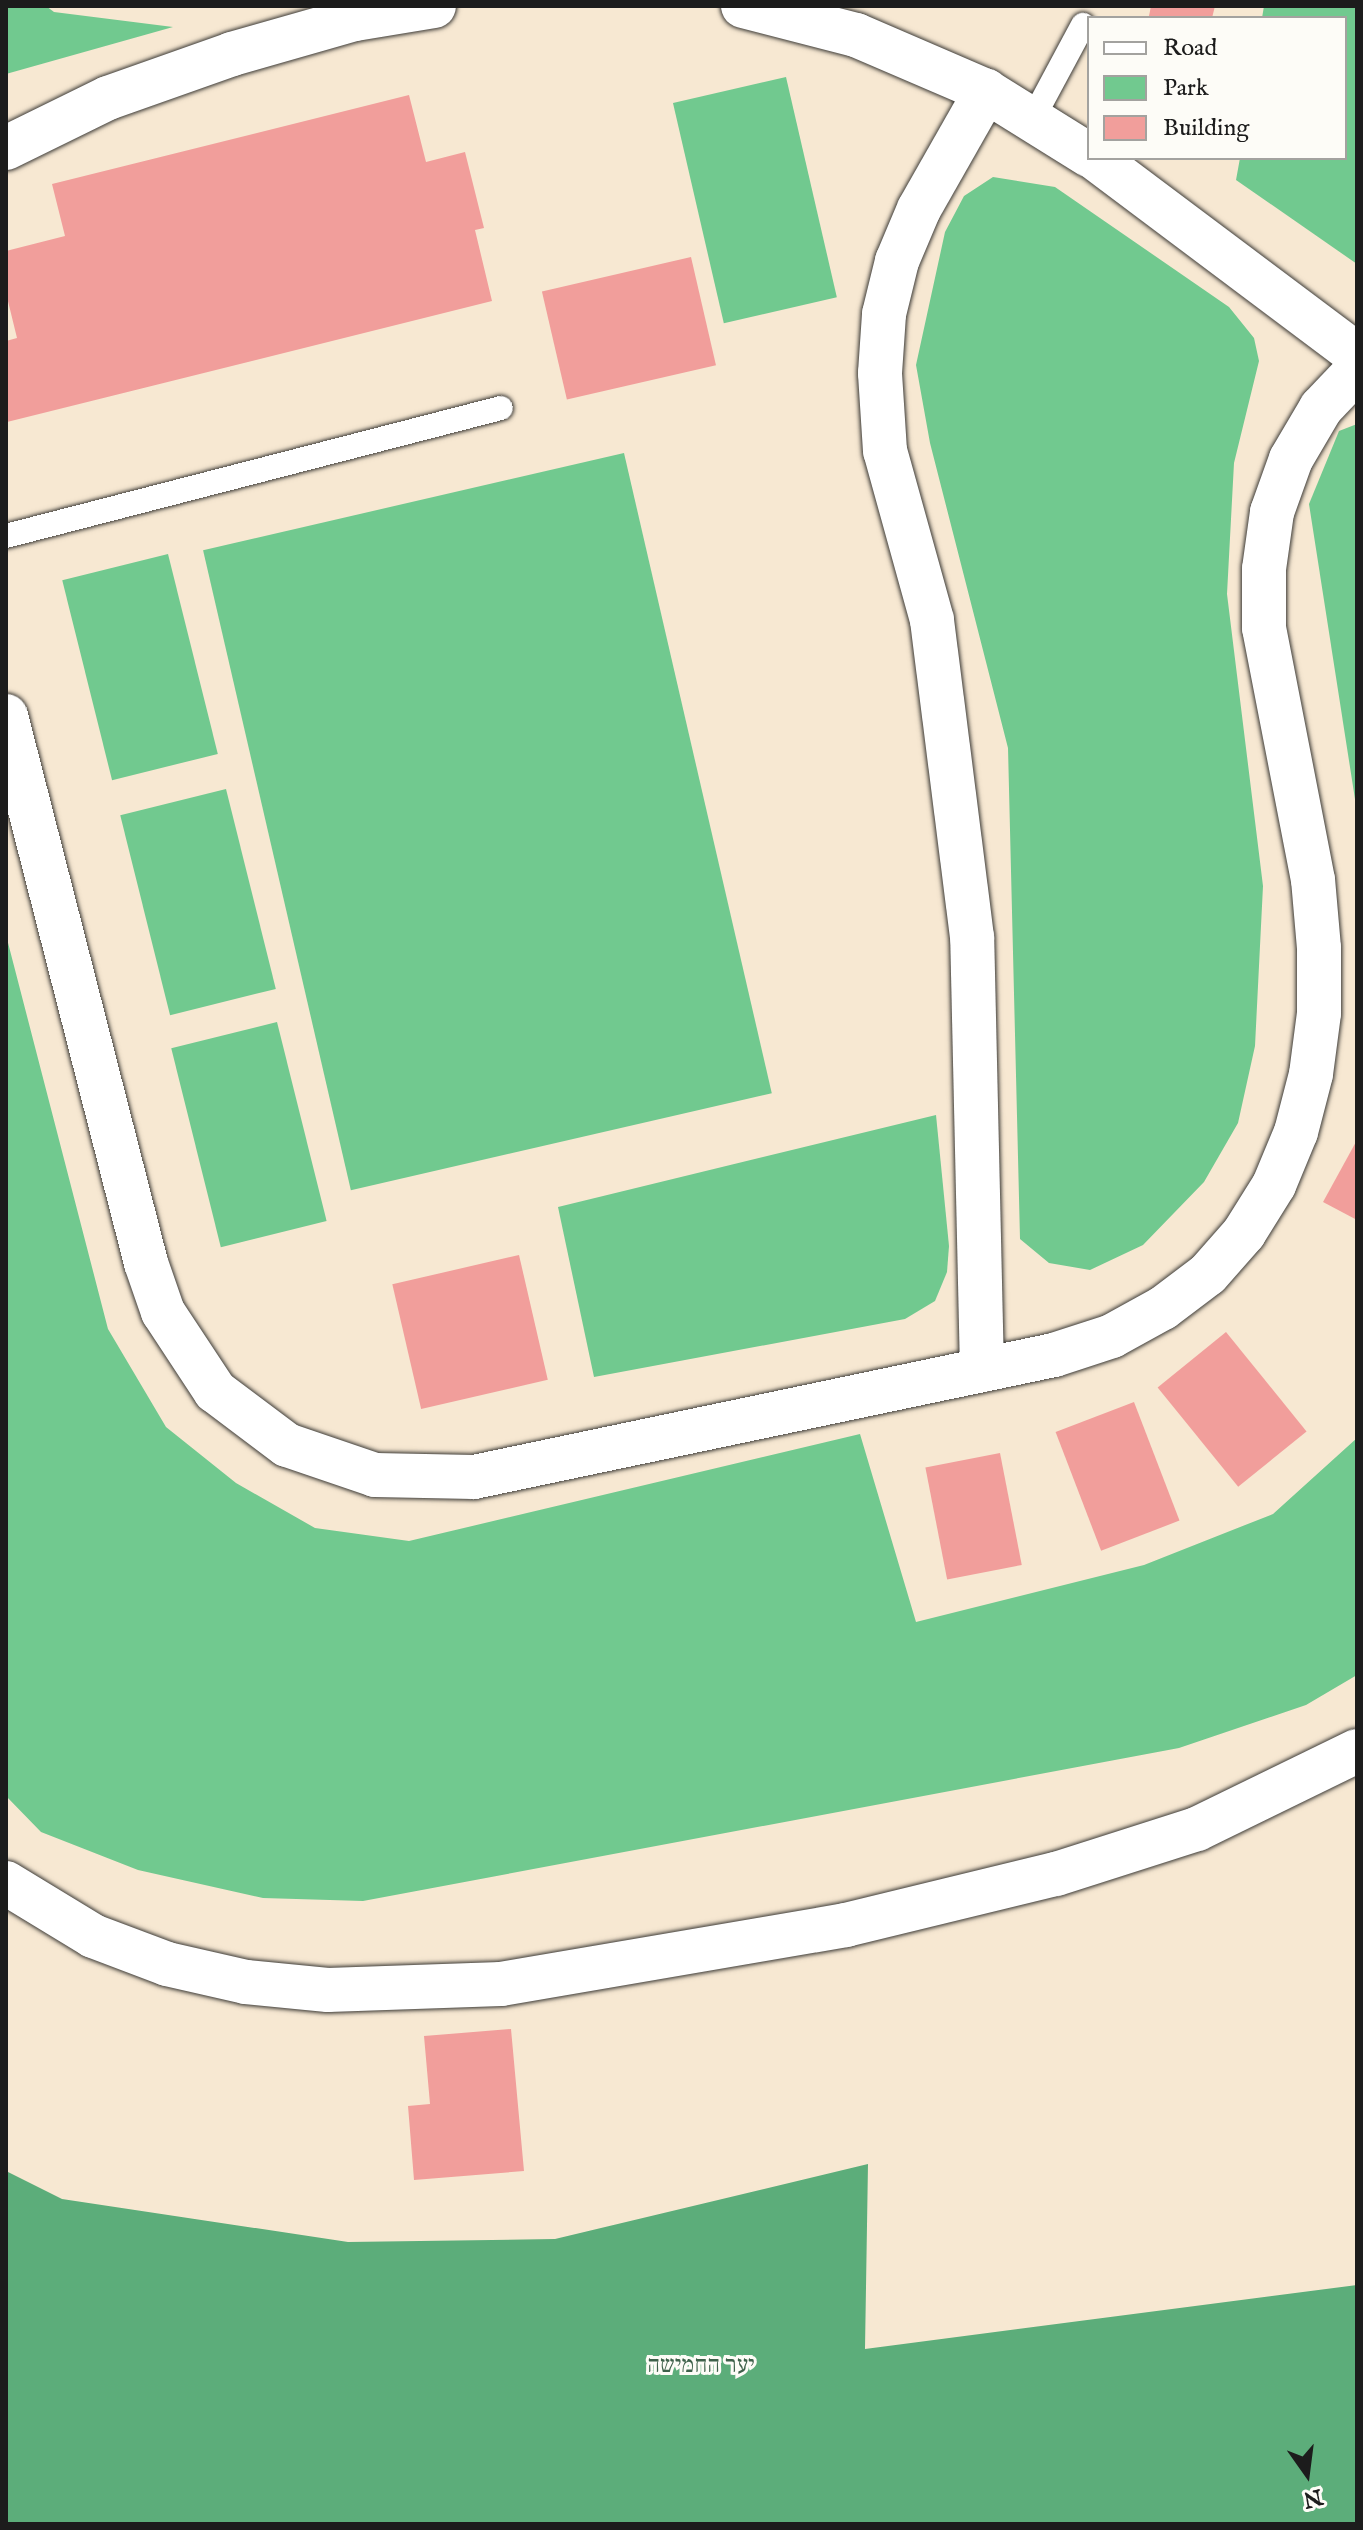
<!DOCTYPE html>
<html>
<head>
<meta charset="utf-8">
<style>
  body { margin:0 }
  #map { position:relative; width:1363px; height:2530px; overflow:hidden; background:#f7e8d2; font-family:"IM FELL English","Frank Ruhl Libre",serif }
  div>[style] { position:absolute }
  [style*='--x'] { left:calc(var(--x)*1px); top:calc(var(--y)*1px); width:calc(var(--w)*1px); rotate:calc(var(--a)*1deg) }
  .green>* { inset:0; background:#71c98f; transform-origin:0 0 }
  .forest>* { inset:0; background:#5cad7a }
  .building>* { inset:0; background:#f19e9b; transform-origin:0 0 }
  .roads { filter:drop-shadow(0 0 2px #3d3b37) drop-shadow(0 0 2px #3d3b37) }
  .service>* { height:24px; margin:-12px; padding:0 12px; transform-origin:12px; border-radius:12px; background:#fff }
  .minor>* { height:44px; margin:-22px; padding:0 22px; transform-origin:22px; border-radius:22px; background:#fff }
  span { translate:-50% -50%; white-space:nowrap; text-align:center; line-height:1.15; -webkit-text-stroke:6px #fdfcf7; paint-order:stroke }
  .park-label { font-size:24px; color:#3e614a }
  .frame { position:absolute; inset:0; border:8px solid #1c1c1c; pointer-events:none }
  .legend { position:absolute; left:1087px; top:16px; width:260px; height:144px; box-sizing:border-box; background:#fdfcf7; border:2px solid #a3a29f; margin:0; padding:10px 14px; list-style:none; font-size:24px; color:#1c1c1c }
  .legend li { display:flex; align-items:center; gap:16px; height:40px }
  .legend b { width:40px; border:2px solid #a3a29f }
  .north { position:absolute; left:1267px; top:2434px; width:80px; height:80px; -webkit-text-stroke:6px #fdfcf7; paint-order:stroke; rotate:166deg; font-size:22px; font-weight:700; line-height:32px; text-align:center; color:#1c1c1c }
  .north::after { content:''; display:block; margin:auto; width:28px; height:36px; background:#1c1c1c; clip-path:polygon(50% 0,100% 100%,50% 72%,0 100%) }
</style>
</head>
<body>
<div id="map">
  <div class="green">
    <div style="clip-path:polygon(6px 6px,46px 6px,54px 12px,173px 27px,6px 74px)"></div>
    <div style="clip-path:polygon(1264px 6px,1357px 6px,1357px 264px,1236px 180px,1240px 158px,1345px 158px,1345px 18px,1262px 18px)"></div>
    <div style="left:786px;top:77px;width:226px;height:116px;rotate:77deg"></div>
    <div style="clip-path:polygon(993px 177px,1055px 187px,1229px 307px,1254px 338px,1259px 361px,1234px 463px,1227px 594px,1263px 886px,1255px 1046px,1238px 1123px,1204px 1182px,1143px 1245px,1090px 1270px,1049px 1263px,1020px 1239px,1008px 748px,930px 443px,916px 365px,945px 232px,964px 196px)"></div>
    <div style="clip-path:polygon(1357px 424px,1357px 812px,1309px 504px,1339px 431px)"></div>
    <div style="left:624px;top:453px;width:657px;height:432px;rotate:77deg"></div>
    <div style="left:168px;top:554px;width:206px;height:109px;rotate:76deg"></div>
    <div style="left:226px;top:789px;width:206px;height:109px;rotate:76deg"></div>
    <div style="clip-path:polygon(6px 935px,108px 1329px,166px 1427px,236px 1483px,315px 1528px,409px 1541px,860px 1434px,916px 1622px,1144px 1565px,1273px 1514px,1357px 1438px,1357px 1675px,1306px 1705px,1179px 1748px,363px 1901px,263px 1898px,138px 1870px,41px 1832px,6px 1796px)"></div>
    <div style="left:277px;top:1022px;width:205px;height:109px;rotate:76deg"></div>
    <div style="clip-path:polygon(936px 1115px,949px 1246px,947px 1272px,935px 1301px,905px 1319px,594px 1377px,558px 1207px)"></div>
  </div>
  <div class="forest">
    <div style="clip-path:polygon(868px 2164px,865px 2349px,1357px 2285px,1357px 2524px,6px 2524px,6px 2171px,62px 2199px,348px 2242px,555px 2239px)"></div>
  </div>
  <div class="building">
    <div style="clip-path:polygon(1151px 6px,1215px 6px,1212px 18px,1158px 18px,1149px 16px)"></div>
    <div style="clip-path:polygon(409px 95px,426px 162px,465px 152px,484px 228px,475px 230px,492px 301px,7px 422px,6px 341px,17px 338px,6px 293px,6px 251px,65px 236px,52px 184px)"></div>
    <div style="left:691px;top:257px;width:111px;height:153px;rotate:77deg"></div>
    <div style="clip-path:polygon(1357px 1140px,1357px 1220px,1323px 1202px)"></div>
    <div style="left:519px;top:1255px;width:128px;height:130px;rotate:77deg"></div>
    <div style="left:1226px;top:1332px;width:128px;height:88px;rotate:51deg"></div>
    <div style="left:1134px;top:1402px;width:127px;height:84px;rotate:69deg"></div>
    <div style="left:1000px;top:1453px;width:114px;height:76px;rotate:79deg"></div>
    <div style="clip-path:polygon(511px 2029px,524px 2171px,414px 2180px,408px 2106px,430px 2104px,424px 2036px)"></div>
  </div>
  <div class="roads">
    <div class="service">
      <div style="--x:1032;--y:120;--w:108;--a:-61.8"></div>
      <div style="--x:6;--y:536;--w:511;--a:-14.5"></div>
    </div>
    <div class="minor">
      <div style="--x:743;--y:6;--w:117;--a:14.4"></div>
      <div style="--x:856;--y:35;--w:142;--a:23.3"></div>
      <div style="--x:986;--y:91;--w:121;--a:31.9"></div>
      <div style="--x:6;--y:148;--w:114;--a:-26.1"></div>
      <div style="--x:108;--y:98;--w:132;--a:-19.5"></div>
      <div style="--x:232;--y:54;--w:128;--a:-15.9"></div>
      <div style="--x:355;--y:19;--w:80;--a:-9.3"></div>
      <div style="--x:1095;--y:158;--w:328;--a:36.9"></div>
      <div style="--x:6;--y:716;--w:565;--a:75.64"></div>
      <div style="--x:146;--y:1263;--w:52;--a:70.9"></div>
      <div style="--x:163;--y:1312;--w:95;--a:56.6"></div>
      <div style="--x:215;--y:1391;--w:90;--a:36.9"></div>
      <div style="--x:287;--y:1445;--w:93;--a:18.8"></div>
      <div style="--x:375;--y:1475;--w:99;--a:1.2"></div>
      <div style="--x:474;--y:1477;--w:593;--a:-11.88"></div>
      <div style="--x:1054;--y:1355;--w:61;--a:-18.1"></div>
      <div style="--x:1112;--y:1336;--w:58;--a:-28.8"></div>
      <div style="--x:1163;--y:1308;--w:56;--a:-37.1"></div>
      <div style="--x:1208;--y:1274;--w:55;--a:-48.7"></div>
      <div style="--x:1244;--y:1233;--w:57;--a:-58"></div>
      <div style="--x:1274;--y:1185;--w:57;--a:-67.5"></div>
      <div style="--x:1296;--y:1132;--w:60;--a:-75.5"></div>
      <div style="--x:1311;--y:1074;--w:62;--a:-82.5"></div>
      <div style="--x:1319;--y:1013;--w:65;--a:-90"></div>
      <div style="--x:1319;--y:948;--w:68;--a:-95"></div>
      <div style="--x:1313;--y:880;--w:257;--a:-101"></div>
      <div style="--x:1264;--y:628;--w:59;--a:-90"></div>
      <div style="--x:1264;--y:569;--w:58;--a:-82"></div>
      <div style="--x:1272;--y:512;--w:56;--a:-70.3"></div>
      <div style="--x:1291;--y:459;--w:59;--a:-59.5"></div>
      <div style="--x:1321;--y:408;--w:52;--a:-46.5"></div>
      <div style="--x:982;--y:1370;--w:433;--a:-91.3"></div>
      <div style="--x:972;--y:937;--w:320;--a:-97.2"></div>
      <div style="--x:932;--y:620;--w:175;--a:-105.5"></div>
      <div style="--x:885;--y:451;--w:78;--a:-93.7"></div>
      <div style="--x:880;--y:373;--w:59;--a:-86.1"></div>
      <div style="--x:884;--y:314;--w:55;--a:-76.2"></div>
      <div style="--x:897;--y:261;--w:56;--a:-67.1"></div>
      <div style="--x:919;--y:209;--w:136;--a:-60.4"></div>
      <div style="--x:6;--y:1883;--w:102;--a:31.3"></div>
      <div style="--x:93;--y:1936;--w:79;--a:20.7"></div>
      <div style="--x:167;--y:1964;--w:81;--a:12.8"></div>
      <div style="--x:246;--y:1982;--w:82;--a:5.6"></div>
      <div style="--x:328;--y:1990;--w:173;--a:-2"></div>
      <div style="--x:501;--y:1984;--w:350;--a:-9.7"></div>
      <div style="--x:846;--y:1925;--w:216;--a:-13.7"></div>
      <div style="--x:1056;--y:1874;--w:148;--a:-17.7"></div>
      <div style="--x:1197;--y:1829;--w:178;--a:-26"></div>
    </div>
  </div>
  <div class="park-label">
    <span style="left:701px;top:2366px">יער החמישה</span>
  </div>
  <div class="frame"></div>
  <ul class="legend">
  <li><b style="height:10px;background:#fff"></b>Road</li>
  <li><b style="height:22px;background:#71c98f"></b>Park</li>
  <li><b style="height:22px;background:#f19e9b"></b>Building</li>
  </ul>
  <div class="north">N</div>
</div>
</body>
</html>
